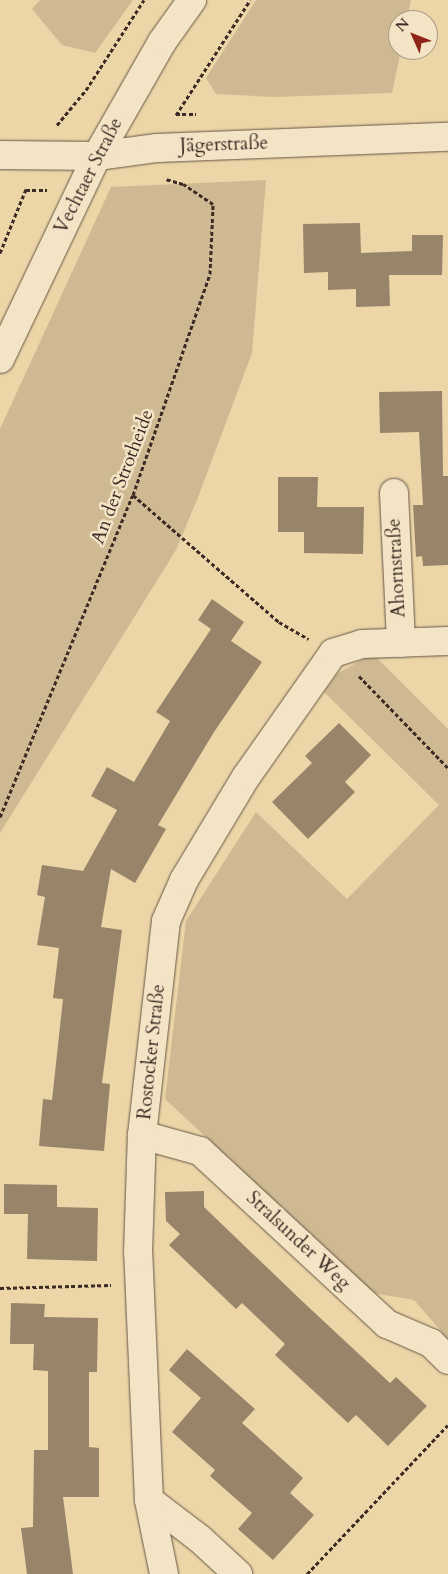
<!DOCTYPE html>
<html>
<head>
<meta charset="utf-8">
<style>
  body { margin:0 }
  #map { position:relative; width:448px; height:1574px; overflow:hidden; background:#ecd6a8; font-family:Cardo,serif }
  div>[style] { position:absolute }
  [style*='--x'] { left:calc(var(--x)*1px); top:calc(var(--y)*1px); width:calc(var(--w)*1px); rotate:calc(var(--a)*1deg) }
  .green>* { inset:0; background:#ceb992 }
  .building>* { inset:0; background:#978469 }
  .path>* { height:3px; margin-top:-1.5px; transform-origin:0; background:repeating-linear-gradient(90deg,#3b2b24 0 4px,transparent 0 6.5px) }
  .roads { filter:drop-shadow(0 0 1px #675645) drop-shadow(0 0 1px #675645) }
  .minor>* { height:28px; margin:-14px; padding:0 14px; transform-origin:14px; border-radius:14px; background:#f3e4c6 }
  .secondary>* { height:28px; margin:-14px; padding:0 14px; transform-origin:14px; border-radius:14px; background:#f3e4c6 }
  span { translate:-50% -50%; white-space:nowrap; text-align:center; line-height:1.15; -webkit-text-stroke:5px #f3e4c6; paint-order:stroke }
  .street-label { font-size:19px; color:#3b2b24 }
  .north { position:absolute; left:388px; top:10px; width:50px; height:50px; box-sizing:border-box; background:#f3e4c6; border:1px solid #a99a85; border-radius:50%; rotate:314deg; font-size:14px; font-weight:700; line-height:20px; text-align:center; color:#3b2b24 }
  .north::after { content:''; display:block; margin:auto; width:18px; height:22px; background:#8f2418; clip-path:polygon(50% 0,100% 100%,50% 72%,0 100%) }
</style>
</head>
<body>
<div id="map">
  <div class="green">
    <div style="clip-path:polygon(40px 0,133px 0,95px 53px,62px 45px,32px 9px)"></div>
    <div style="clip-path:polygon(256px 0,411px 0,407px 20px,398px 20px,398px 50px,401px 50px,392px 93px,273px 97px,216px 94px,206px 78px)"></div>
    <div style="clip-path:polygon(266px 180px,252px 353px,197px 500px,176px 550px,0 833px,0 429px,111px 187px)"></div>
    <div style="clip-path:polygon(373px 654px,448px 729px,448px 1339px,414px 1300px,373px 1293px,165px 1099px,186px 921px,256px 812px,347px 899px,439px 805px,324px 692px,338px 673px)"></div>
  </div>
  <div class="building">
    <div style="clip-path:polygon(360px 223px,361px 253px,412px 251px,412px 235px,443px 235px,442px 275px,389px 275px,390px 306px,356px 307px,356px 289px,328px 290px,328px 272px,304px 273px,303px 224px)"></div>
    <div style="clip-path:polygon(442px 391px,443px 476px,448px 476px,448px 565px,423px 566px,422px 556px,416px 557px,413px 505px,423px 505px,419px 432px,380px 433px,379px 392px)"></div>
    <div style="clip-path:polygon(278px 477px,318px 477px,317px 507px,364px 507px,363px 554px,304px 553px,304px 532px,278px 532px)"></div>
    <div style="clip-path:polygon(212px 599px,244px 622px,231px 641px,262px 662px,214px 732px,158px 825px,166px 829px,135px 883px,111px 869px,101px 927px,122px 930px,102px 1083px,110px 1084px,104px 1151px,39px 1146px,43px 1099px,52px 1100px,63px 999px,53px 998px,59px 948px,37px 945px,45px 897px,37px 895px,42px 865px,83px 871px,117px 810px,91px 796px,107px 767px,134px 782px,170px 721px,156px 712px,211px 629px,198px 620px)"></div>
    <div style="clip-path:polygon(339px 723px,371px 755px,345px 782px,355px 792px,308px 839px,272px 802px,312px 763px,305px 756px)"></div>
    <div style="clip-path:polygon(4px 1184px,57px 1185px,57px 1207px,98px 1208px,97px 1261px,27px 1259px,28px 1214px,4px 1214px)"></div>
    <div style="clip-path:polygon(204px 1191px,204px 1207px,302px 1301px,390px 1383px,396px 1377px,427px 1406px,388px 1446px,356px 1415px,348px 1423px,275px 1355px,285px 1344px,242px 1303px,236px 1309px,169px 1245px,180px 1234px,166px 1221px,165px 1192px)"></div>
    <div style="clip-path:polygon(11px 1303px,45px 1304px,44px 1317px,98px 1318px,97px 1372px,89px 1372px,89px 1447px,99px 1448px,99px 1497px,63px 1497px,73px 1574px,27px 1574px,21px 1528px,33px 1527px,34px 1450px,48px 1450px,48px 1371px,33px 1370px,34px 1344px,10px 1344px)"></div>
    <div style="clip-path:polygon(187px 1349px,255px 1409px,242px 1423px,303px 1478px,290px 1493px,314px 1515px,273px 1560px,238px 1529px,252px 1513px,210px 1476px,215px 1470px,172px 1432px,201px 1398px,169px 1370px)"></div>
  </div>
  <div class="path">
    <div style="--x:176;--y:114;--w:20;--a:0"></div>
    <div style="--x:176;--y:115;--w:137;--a:-57.2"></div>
    <div style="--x:57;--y:125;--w:45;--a:-50.4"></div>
    <div style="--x:86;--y:90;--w:107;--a:-57.2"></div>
    <div style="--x:26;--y:190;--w:21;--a:0"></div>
    <div style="--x:0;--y:253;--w:69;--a:-67.9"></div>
    <div style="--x:133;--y:495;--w:194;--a:41"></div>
    <div style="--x:279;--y:622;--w:34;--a:30"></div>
    <div style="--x:359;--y:676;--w:128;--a:45.9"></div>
    <div style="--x:0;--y:817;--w:348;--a:-67.6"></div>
    <div style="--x:133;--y:495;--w:234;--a:-70.8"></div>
    <div style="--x:210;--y:274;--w:70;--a:-87.5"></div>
    <div style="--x:213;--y:204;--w:36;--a:-146"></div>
    <div style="--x:183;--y:184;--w:18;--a:-164"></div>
    <div style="--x:0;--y:1288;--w:111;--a:-1.5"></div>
    <div style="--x:307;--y:1574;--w:205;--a:-46.6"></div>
  </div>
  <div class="roads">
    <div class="minor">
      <div style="--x:0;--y:155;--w:97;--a:0.6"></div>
      <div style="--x:97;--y:156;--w:61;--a:-7.6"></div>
      <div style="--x:157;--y:148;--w:291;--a:-2.2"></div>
      <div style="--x:394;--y:493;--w:150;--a:87.3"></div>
      <div style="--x:142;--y:1135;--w:60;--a:15.4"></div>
      <div style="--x:200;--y:1151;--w:255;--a:42.8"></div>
      <div style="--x:387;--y:1324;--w:48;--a:23.4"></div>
      <div style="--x:431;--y:1343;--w:24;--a:45"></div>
      <div style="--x:149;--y:1500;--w:64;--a:37.4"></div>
      <div style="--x:200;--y:1539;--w:52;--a:42.6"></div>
      <div style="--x:164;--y:1574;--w:76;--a:-101.5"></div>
      <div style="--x:149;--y:1500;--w:247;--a:-92.5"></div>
      <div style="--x:138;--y:1253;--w:118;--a:-88.1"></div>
      <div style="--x:142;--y:1135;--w:215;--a:-83.6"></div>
      <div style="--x:166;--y:921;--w:45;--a:-66.3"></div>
      <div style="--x:184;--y:880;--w:120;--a:-59"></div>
      <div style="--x:246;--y:777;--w:151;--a:-54.9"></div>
      <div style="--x:333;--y:653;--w:30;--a:-17"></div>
      <div style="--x:362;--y:644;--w:86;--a:-2"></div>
    </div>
    <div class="secondary">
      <div style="--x:0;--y:359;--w:225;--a:-64.5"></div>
      <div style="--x:97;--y:156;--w:131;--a:-60.3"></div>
      <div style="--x:162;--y:42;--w:52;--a:-54.5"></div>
    </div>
  </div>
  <div class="street-label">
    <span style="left:224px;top:145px;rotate:-2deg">Jägerstraße</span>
    <span style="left:89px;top:176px;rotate:-63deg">Vechtaer Straße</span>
    <span style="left:123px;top:477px;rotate:-69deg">An der Strotheide</span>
    <span style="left:397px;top:568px;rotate:-93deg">Ahornstraße</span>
    <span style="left:152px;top:1052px;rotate:-84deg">Rostocker Straße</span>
    <span style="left:298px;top:1241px;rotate:43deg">Stralsunder Weg</span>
  </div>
  <div class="north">N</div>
</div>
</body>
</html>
